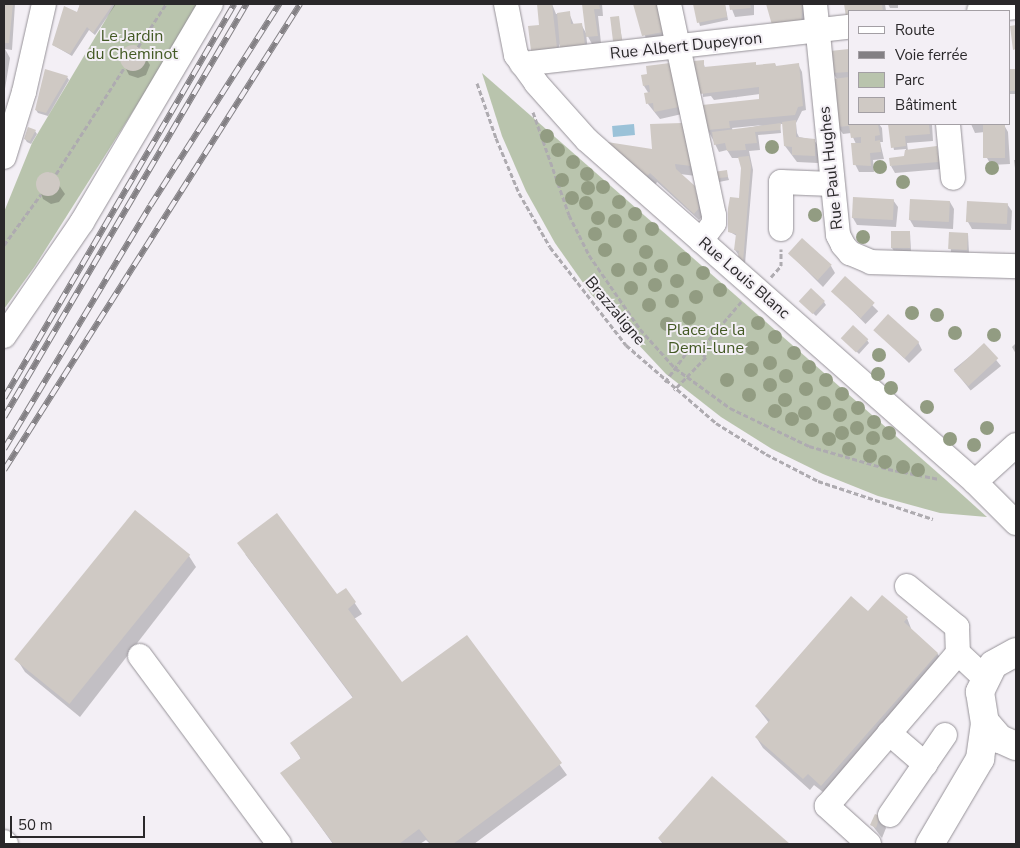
<!DOCTYPE html>
<html>
<head>
<meta charset="utf-8">
<style>
  body { margin:0 }
  #map { position:relative; width:1020px; height:848px; overflow:hidden; background:#f3eff5; font-family:"Nunito Sans",sans-serif }
  div>[style] { position:absolute }
  [style*='--x'] { left:calc(var(--x)*1px); top:calc(var(--y)*1px); width:calc(var(--w)*1px); rotate:calc(var(--a)*1deg) }
  .green>* { inset:0; background:#b9c4ad }
  .water>* { inset:0; background:#9bc2d8; transform-origin:0 0 }
  .shadow>* { inset:0; background:#0003; transform-origin:0 0 }
  .building>* { inset:0; background:#cfc9c4; transform-origin:0 0 }
  .round { border-radius:50% }
  .path>* { height:3px; margin-top:-1.5px; transform-origin:0; background:repeating-linear-gradient(90deg,#aeabb0 0 5px,transparent 0 7.5px) }
  .roads { filter:drop-shadow(0 0 1px #969298) drop-shadow(0 0 1px #969298) }
  .minor>* { height:24px; margin:-12px; padding:0 12px; transform-origin:12px; border-radius:12px; background:#fff }
  .major>* { height:28px; margin:-14px; padding:0 14px; transform-origin:14px; border-radius:14px; background:#fff }
  .rail>* { height:5.5px; margin-top:-2.75px; transform-origin:0; background:repeating-linear-gradient(90deg,#f3eff5 0 11px,#838084 0 22px); box-sizing:border-box; border-block:1px solid #838084 }
  .trees>* { width:14px; height:14px; margin:-7px; border-radius:50%; background:#929c82 }
  span { translate:-50% -50%; white-space:nowrap; text-align:center; line-height:1.15; -webkit-text-stroke:4px #f3eff5; paint-order:stroke }
  .park-label { font-size:16px; color:#435924 }
  .street-label { font-size:16px; color:#2a282a }
  .frame { position:absolute; inset:0; border:5px solid #2a282a; pointer-events:none }
  .legend { position:absolute; left:848px; top:10px; width:162px; height:115px; box-sizing:border-box; background:#f3eff5; border:1px solid #a39fa4; margin:0; padding:6px 9px; list-style:none; font-size:15px; color:#2a282a }
  .legend li { display:flex; align-items:center; gap:10px; height:25px }
  .legend b { width:25px; border:1px solid #a39fa4 }
  .scale { position:absolute; left:10px; top:816px; width:135px; height:22px; box-sizing:border-box; border:2px solid #2a282a; border-top:0; padding-left:6px; font-size:15px; line-height:18px; white-space:nowrap; color:#2a282a; -webkit-text-stroke:4px #f3eff5; paint-order:stroke }
</style>
</head>
<body>
<div id="map">
  <div class="green">
    <div style="clip-path:polygon(115px 4px,201px 4px,35px 266px,4px 309px,4px 212px,32px 143px)"></div>
    <div style="clip-path:polygon(482px 73px,946px 480px,987px 517px,940px 513px,878px 496px,823px 474px,772px 449px,721px 417px,666px 374px,591px 294px,555px 243px,526px 191px,502px 136px)"></div>
  </div>
  <div class="water">
    <div style="left:634px;top:124px;width:11px;height:22px;rotate:85deg"></div>
  </div>
  <div class="shadow">
    <div style="clip-path:polygon(4px 4px,15px 4px,12px 50px,5px 49px,10px 58px,4px 95px)"></div>
    <div style="clip-path:polygon(80px 4px,116px 4px,95px 35px,89px 30px,72px 56px,53px 45px,77px 14px)"></div>
    <div style="clip-path:polygon(552px 4px,556px 14px,569px 13px,574px 25px,581px 24px,587px 35px,584px 4px,602px 4px,603px 16px,598px 16px,601px 43px,592px 44px,586px 33px,588px 52px,565px 54px,559px 44px,560px 55px,536px 58px,532px 51px,540px 26px,538px 5px)"></div>
    <div style="clip-path:polygon(635px 4px,659px 4px,666px 39px,647px 42px)"></div>
    <div style="clip-path:polygon(694px 4px,725px 4px,728px 20px,700px 26px)"></div>
    <div style="clip-path:polygon(730px 4px,754px 4px,754px 15px,735px 17px)"></div>
    <div style="clip-path:polygon(767px 4px,805px 4px,807px 22px,773px 24px)"></div>
    <div style="clip-path:polygon(847px 4px,885px 4px,886px 11px,849px 11px,849px 19px)"></div>
    <div style="clip-path:polygon(888px 4px,898px 4px,898px 8px,890px 8px)"></div>
    <div style="clip-path:polygon(618px 17px,623px 44px,616px 45px)"></div>
    <div style="clip-path:polygon(132px 46px,140px 49px,150px 65px,146px 75px,138px 78px,129px 75px,121px 59px,124px 50px)"></div>
    <div style="clip-path:polygon(849px 50px,849px 124px,879px 124px,882px 128px,883px 142px,880px 142px,884px 159px,873px 160px,874px 172px,859px 172px,855px 164px,856px 144px,851px 133px,843px 134px,838px 127px,837px 79px,833px 73px)"></div>
    <div style="clip-path:polygon(evenodd,703px 61px,705px 68px,755px 63px,757px 66px,775px 64px,776px 67px,798px 64px,802px 72px,806px 110px,802px 111px,796px 123px,797px 133px,799px 137px,814px 140px,819px 147px,818px 163px,797px 162px,785px 146px,783px 124px,780px 124px,781px 133px,758px 135px,760px 150px,749px 151px,753px 170px,745px 264px,735px 250px,737px 236px,730px 232px,740px 199px,742px 167px,739px 158px,732px 158px,727px 150px,719px 152px,708px 130px,761px 100px,760px 94px,714px 100px,711px 96px,703px 97px,703px 61px,763px 125px,733px 131px,732px 128px,763px 125px)"></div>
    <div style="clip-path:polygon(670px 65px,682px 114px,660px 119px,648px 104px,649px 94px,644px 86px,649px 75px)"></div>
    <div style="left:1016px;top:71px;width:23px;height:7px;rotate:90deg"></div>
    <div style="clip-path:polygon(67px 77px,69px 80px,48px 116px,38px 113px,36px 110px)"></div>
    <div style="clip-path:polygon(681px 124px,688px 135px,696px 176px,680px 174px,698px 195px,703px 216px,699px 220px,657px 182px,654px 187px,609px 144px,653px 150px)"></div>
    <div style="clip-path:polygon(882px 124px,932px 124px,933px 141px,907px 143px,908px 151px,936px 148px,942px 169px,895px 173px,891px 166px,905px 157px,906px 149px,894px 150px,889px 125px)"></div>
    <div style="clip-path:polygon(971px 124px,1004px 125px,1008px 132px,1010px 164px,991px 165px,987px 158px,985px 132px,975px 133px)"></div>
    <div style="clip-path:polygon(35px 131px,37px 134px,31px 144px,27px 142px,25px 139px)"></div>
    <div style="clip-path:polygon(1014px 160px,1016px 160px,1016px 170px,1015px 168px)"></div>
    <div style="clip-path:polygon(726px 171px,729px 180px,719px 182px,717px 178px)"></div>
    <div style="clip-path:polygon(50px 172px,65px 194px,59px 202px,51px 204px,43px 199px,37px 182px,42px 175px)"></div>
    <div style="clip-path:polygon(893px 200px,898px 207px,896px 227px,857px 225px,853px 218px)"></div>
    <div style="clip-path:polygon(911px 201px,950px 202px,954px 209px,953px 229px,914px 227px,910px 220px)"></div>
    <div style="clip-path:polygon(1007px 204px,1012px 211px,1011px 230px,972px 229px,968px 222px)"></div>
    <div style="clip-path:polygon(910px 233px,911px 251px,894px 251px,892px 248px)"></div>
    <div style="clip-path:polygon(950px 234px,968px 234px,969px 253px,951px 252px)"></div>
    <div style="clip-path:polygon(790px 254px,831px 266px,835px 273px,823px 287px)"></div>
    <div style="left:845px;top:278px;width:47px;height:18px;rotate:45deg"></div>
    <div style="clip-path:polygon(800px 301px,824px 302px,826px 305px,816px 316px)"></div>
    <div style="clip-path:polygon(875px 330px,918px 342px,922px 350px,909px 363px)"></div>
    <div style="clip-path:polygon(843px 338px,867px 340px,869px 343px,859px 354px)"></div>
    <div style="clip-path:polygon(1016px 343px,1016px 354px,1012px 347px)"></div>
    <div style="left:984px;top:345px;width:27px;height:39px;rotate:51deg"></div>
    <div style="clip-path:polygon(135px 512px,189px 556px,196px 567px,80px 717px,25px 672px,18px 661px)"></div>
    <div style="clip-path:polygon(245px 554px,337px 596px,346px 590px,362px 614px,354px 619px,402px 684px,467px 636px,567px 775px,474px 844px,430px 844px,426px 840px,420px 844px,333px 844px,282px 773px,301px 759px,292px 744px,353px 698px)"></div>
    <div style="clip-path:polygon(907px 618px,912px 631px,937px 653px,944px 664px,828px 796px,814px 785px,810px 790px,763px 748px,756px 737px,769px 723px,756px 706px)"></div>
    <div style="clip-path:polygon(712px 778px,788px 844px,663px 844px,659px 839px)"></div>
    <div style="clip-path:polygon(880px 817px,886px 828px,882px 838px,872px 825px)"></div>
  </div>
  <div class="building">
    <div style="clip-path:polygon(4px 4px,13px 4px,9px 43px,4px 43px)"></div>
    <div style="clip-path:polygon(80px 4px,113px 4px,93px 33px,87px 27px,70px 54px,52px 45px,64px 6px,77px 12px)"></div>
    <div style="clip-path:polygon(537px 4px,552px 4px,557px 48px,531px 51px,528px 26px,539px 25px)"></div>
    <div style="clip-path:polygon(582px 4px,599px 4px,600px 9px,594px 9px,598px 36px,586px 37px)"></div>
    <div style="clip-path:polygon(633px 4px,658px 4px,663px 32px,642px 36px)"></div>
    <div style="clip-path:polygon(693px 4px,725px 4px,727px 17px,697px 23px)"></div>
    <div style="clip-path:polygon(729px 4px,750px 4px,751px 8px,730px 10px)"></div>
    <div style="clip-path:polygon(766px 4px,803px 4px,801px 21px,772px 25px)"></div>
    <div style="clip-path:polygon(844px 4px,882px 4px,883px 11px,849px 11px,846px 17px)"></div>
    <div style="clip-path:polygon(570px 11px,571px 24px,582px 23px,585px 45px,560px 48px,557px 13px)"></div>
    <div style="left:619px;top:16px;width:25px;height:9px;rotate:83deg"></div>
    <div style="clip-path:polygon(1016px 25px,1016px 49px,1013px 50px,1010px 26px)"></div>
    <div class="round" style="left:120px;top:45px;width:26px;height:26px"></div>
    <div style="clip-path:polygon(849px 49px,849px 72px,832px 73px,830px 51px)"></div>
    <div style="clip-path:polygon(704px 60px,704px 67px,756px 62px,756px 65px,775px 63px,776px 66px,799px 63px,803px 106px,798px 107px,795px 115px,729px 121px,730px 128px,707px 130px,702px 105px,759px 99px,759px 87px,700px 94px,693px 61px)"></div>
    <div style="clip-path:polygon(670px 63px,679px 107px,654px 112px,653px 103px,646px 104px,644px 93px,650px 92px,649px 85px,643px 86px,641px 75px,647px 74px,646px 66px)"></div>
    <div style="clip-path:polygon(45px 69px,68px 76px,46px 113px,35px 110px)"></div>
    <div style="left:1016px;top:69px;width:22px;height:7px;rotate:90deg"></div>
    <div style="clip-path:polygon(849px 77px,849px 124px,878px 124px,880px 135px,875px 136px,875px 141px,880px 140px,881px 152px,870px 153px,871px 166px,853px 165px,851px 143px,861px 143px,861px 137px,851px 138px,849px 126px,837px 127px,832px 79px)"></div>
    <div style="clip-path:polygon(796px 120px,796px 137px,815px 139px,815px 156px,792px 155px,792px 147px,784px 146px,782px 122px)"></div>
    <div style="clip-path:polygon(682px 123px,691px 166px,675px 164px,676px 169px,695px 186px,699px 208px,694px 214px,650px 173px,647px 176px,607px 142px,652px 149px,650px 124px)"></div>
    <div style="clip-path:polygon(781px 123px,780px 130px,755px 132px,757px 143px,745px 144px,746px 150px,727px 151px,725px 143px,714px 145px,712px 132px)"></div>
    <div style="clip-path:polygon(888px 124px,929px 124px,930px 134px,905px 136px,906px 146px,891px 148px)"></div>
    <div style="left:983px;top:124px;width:22px;height:34px"></div>
    <div style="clip-path:polygon(28px 127px,36px 130px,30px 141px,24px 139px)"></div>
    <div style="clip-path:polygon(937px 146px,939px 162px,890px 166px,889px 158px,904px 156px,905px 150px)"></div>
    <div style="clip-path:polygon(749px 156px,751px 166px,743px 262px,738px 257px,739px 251px,734px 250px,736px 234px,728px 232px,728px 208px,730px 197px,739px 198px,741px 168px,738px 157px)"></div>
    <div style="left:727px;top:170px;width:7px;height:12px;rotate:82deg"></div>
    <div class="round" style="left:36px;top:172px;width:24px;height:24px"></div>
    <div style="left:853px;top:197px;width:41px;height:21px;rotate:3deg"></div>
    <div style="left:910px;top:199px;width:40px;height:21px;rotate:3deg"></div>
    <div style="left:967px;top:201px;width:41px;height:21px;rotate:3deg"></div>
    <div style="left:891px;top:231px;width:19px;height:17px"></div>
    <div style="left:949px;top:232px;width:19px;height:17px;rotate:3deg"></div>
    <div style="left:802px;top:238px;width:40px;height:21px;rotate:42deg"></div>
    <div style="left:845px;top:276px;width:40px;height:21px;rotate:42deg"></div>
    <div style="left:811px;top:288px;width:19px;height:18px;rotate:43deg"></div>
    <div style="left:888px;top:314px;width:42px;height:22px;rotate:42deg"></div>
    <div style="left:853px;top:325px;width:21px;height:18px;rotate:43deg"></div>
    <div style="left:984px;top:343px;width:21px;height:41px;rotate:47deg"></div>
    <div style="left:135px;top:510px;width:71px;height:192px;rotate:39deg"></div>
    <div style="clip-path:polygon(277px 513px,337px 594px,346px 588px,356px 602px,348px 609px,402px 682px,467px 635px,562px 763px,453px 844px,431px 844px,419px 829px,399px 844px,334px 844px,280px 773px,301px 758px,290px 743px,353px 697px,237px 543px)"></div>
    <div style="clip-path:polygon(882px 595px,908px 617px,904px 622px,938px 653px,821px 786px,808px 774px,803px 779px,755px 737px,770px 720px,755px 706px,851px 596px,868px 611px)"></div>
    <div style="clip-path:polygon(712px 776px,790px 844px,665px 844px,658px 838px)"></div>
    <div style="clip-path:polygon(875px 814px,880px 816px,876px 828px,870px 825px)"></div>
  </div>
  <div class="path">
    <div style="--x:138;--y:47;--w:51;--a:-56.9"></div>
    <div style="--x:477;--y:83;--w:58;--a:70.9"></div>
    <div style="--x:496;--y:138;--w:60;--a:67.3"></div>
    <div style="--x:519;--y:193;--w:62;--a:60.1"></div>
    <div style="--x:550;--y:247;--w:124;--a:52.2"></div>
    <div style="--x:626;--y:345;--w:119;--a:40.9"></div>
    <div style="--x:716;--y:423;--w:59;--a:31.8"></div>
    <div style="--x:766;--y:454;--w:59;--a:27.4"></div>
    <div style="--x:818;--y:481;--w:121;--a:18.3"></div>
    <div style="--x:533;--y:112;--w:109;--a:70.7"></div>
    <div style="--x:569;--y:215;--w:45;--a:63.4"></div>
    <div style="--x:589;--y:255;--w:90;--a:55.4"></div>
    <div style="--x:640;--y:329;--w:52;--a:48.1"></div>
    <div style="--x:675;--y:368;--w:68;--a:36"></div>
    <div style="--x:730;--y:408;--w:88;--a:25.7"></div>
    <div style="--x:809;--y:446;--w:82;--a:16.2"></div>
    <div style="--x:888;--y:469;--w:52;--a:11.1"></div>
    <div style="--x:56;--y:174;--w:126;--a:-57.3"></div>
    <div style="--x:4;--y:245;--w:63;--a:-54"></div>
    <div style="--x:771;--y:277;--w:15;--a:-48"></div>
    <div style="--x:781;--y:266;--w:17;--a:-90"></div>
    <div style="--x:699;--y:351;--w:65;--a:-49.4"></div>
    <div style="--x:665;--y:382;--w:46;--a:-53.9"></div>
    <div style="--x:692;--y:345;--w:18;--a:41"></div>
    <div style="--x:706;--y:357;--w:46;--a:134.1"></div>
  </div>
  <div class="roads">
    <div class="minor">
      <div style="--x:506;--y:4;--w:52;--a:78.9"></div>
      <div style="--x:516;--y:55;--w:34;--a:54"></div>
      <div style="--x:536;--y:83;--w:76;--a:48.2"></div>
      <div style="--x:587;--y:140;--w:517;--a:41.39"></div>
      <div style="--x:975;--y:482;--w:58;--a:45"></div>
      <div style="--x:669;--y:4;--w:216;--a:78"></div>
      <div style="--x:714;--y:215;--w:8;--a:90"></div>
      <div style="--x:714;--y:223;--w:22;--a:126"></div>
      <div style="--x:815;--y:4;--w:232;--a:84.3"></div>
      <div style="--x:838;--y:235;--w:11;--a:63"></div>
      <div style="--x:843;--y:245;--w:11;--a:49"></div>
      <div style="--x:850;--y:253;--w:23;--a:23"></div>
      <div style="--x:871;--y:262;--w:145;--a:1.6"></div>
      <div style="--x:979;--y:11;--w:37;--a:-6"></div>
      <div style="--x:522;--y:64;--w:329;--a:-6.5"></div>
      <div style="--x:948;--y:124;--w:54;--a:84.7"></div>
      <div style="--x:4;--y:157;--w:68;--a:-72.9"></div>
      <div style="--x:24;--y:92;--w:90;--a:-77.2"></div>
      <div style="--x:781;--y:229;--w:47;--a:-90"></div>
      <div style="--x:781;--y:182;--w:51;--a:2.2"></div>
      <div style="--x:4;--y:336;--w:138;--a:-55.6"></div>
      <div style="--x:82;--y:222;--w:253;--a:-59.4"></div>
      <div style="--x:975;--y:482;--w:55;--a:-42.1"></div>
      <div style="--x:907;--y:586;--w:65;--a:39.4"></div>
      <div style="--x:957;--y:627;--w:26;--a:88"></div>
      <div style="--x:140;--y:656;--w:234;--a:53.5"></div>
      <div style="--x:889;--y:733;--w:48;--a:40.7"></div>
      <div style="--x:890;--y:815;--w:97;--a:-55.5"></div>
      <div style="--x:4;--y:842;--w:3;--a:45"></div>
      <div style="--x:869;--y:844;--w:57;--a:-137.9"></div>
      <div style="--x:827;--y:806;--w:201;--a:-49.4"></div>
      <div style="--x:958;--y:653;--w:35;--a:43"></div>
    </div>
    <div class="major">
      <div style="--x:1016;--y:652;--w:26;--a:151"></div>
      <div style="--x:993;--y:665;--w:30;--a:116"></div>
      <div style="--x:980;--y:692;--w:30;--a:81"></div>
      <div style="--x:985;--y:722;--w:23;--a:49"></div>
      <div style="--x:1000;--y:739;--w:17;--a:24"></div>
      <div style="--x:930;--y:844;--w:99;--a:-59.5"></div>
      <div style="--x:980;--y:759;--w:37;--a:-82"></div>
    </div>
  </div>
  <div class="rail">
    <div style="--x:4;--y:398;--w:456;--a:-59.7"></div>
    <div style="--x:4;--y:417;--w:479;--a:-59.6"></div>
    <div style="--x:4;--y:449;--w:283;--a:-59"></div>
    <div style="--x:150;--y:206;--w:240;--a:-57.4"></div>
    <div style="--x:4;--y:470;--w:552;--a:-57.58"></div>
  </div>
  <div class="trees">
    <div style="left:547px;top:136px"></div>
    <div style="left:772px;top:147px"></div>
    <div style="left:558px;top:150px"></div>
    <div style="left:573px;top:162px"></div>
    <div style="left:880px;top:167px"></div>
    <div style="left:992px;top:168px"></div>
    <div style="left:587px;top:174px"></div>
    <div style="left:562px;top:180px"></div>
    <div style="left:903px;top:182px"></div>
    <div style="left:603px;top:187px"></div>
    <div style="left:588px;top:188px"></div>
    <div style="left:572px;top:198px"></div>
    <div style="left:619px;top:202px"></div>
    <div style="left:586px;top:203px"></div>
    <div style="left:635px;top:214px"></div>
    <div style="left:815px;top:215px"></div>
    <div style="left:598px;top:218px"></div>
    <div style="left:615px;top:221px"></div>
    <div style="left:652px;top:229px"></div>
    <div style="left:595px;top:234px"></div>
    <div style="left:630px;top:236px"></div>
    <div style="left:863px;top:237px"></div>
    <div style="left:605px;top:250px"></div>
    <div style="left:646px;top:252px"></div>
    <div style="left:684px;top:259px"></div>
    <div style="left:661px;top:266px"></div>
    <div style="left:640px;top:269px"></div>
    <div style="left:618px;top:270px"></div>
    <div style="left:703px;top:273px"></div>
    <div style="left:677px;top:281px"></div>
    <div style="left:655px;top:285px"></div>
    <div style="left:631px;top:288px"></div>
    <div style="left:720px;top:290px"></div>
    <div style="left:696px;top:297px"></div>
    <div style="left:672px;top:301px"></div>
    <div style="left:649px;top:305px"></div>
    <div style="left:912px;top:313px"></div>
    <div style="left:937px;top:315px"></div>
    <div style="left:689px;top:318px"></div>
    <div style="left:758px;top:323px"></div>
    <div style="left:667px;top:324px"></div>
    <div style="left:955px;top:333px"></div>
    <div style="left:994px;top:335px"></div>
    <div style="left:775px;top:337px"></div>
    <div style="left:752px;top:348px"></div>
    <div style="left:794px;top:353px"></div>
    <div style="left:879px;top:355px"></div>
    <div style="left:770px;top:363px"></div>
    <div style="left:809px;top:367px"></div>
    <div style="left:751px;top:370px"></div>
    <div style="left:878px;top:374px"></div>
    <div style="left:786px;top:376px"></div>
    <div style="left:727px;top:380px"></div>
    <div style="left:826px;top:380px"></div>
    <div style="left:770px;top:385px"></div>
    <div style="left:891px;top:388px"></div>
    <div style="left:806px;top:389px"></div>
    <div style="left:842px;top:394px"></div>
    <div style="left:749px;top:395px"></div>
    <div style="left:785px;top:400px"></div>
    <div style="left:824px;top:403px"></div>
    <div style="left:927px;top:407px"></div>
    <div style="left:858px;top:408px"></div>
    <div style="left:775px;top:411px"></div>
    <div style="left:805px;top:413px"></div>
    <div style="left:840px;top:415px"></div>
    <div style="left:792px;top:419px"></div>
    <div style="left:874px;top:422px"></div>
    <div style="left:857px;top:428px"></div>
    <div style="left:987px;top:428px"></div>
    <div style="left:812px;top:430px"></div>
    <div style="left:842px;top:433px"></div>
    <div style="left:889px;top:433px"></div>
    <div style="left:873px;top:438px"></div>
    <div style="left:829px;top:439px"></div>
    <div style="left:950px;top:439px"></div>
    <div style="left:974px;top:445px"></div>
    <div style="left:849px;top:449px"></div>
    <div style="left:870px;top:456px"></div>
    <div style="left:885px;top:462px"></div>
    <div style="left:903px;top:467px"></div>
    <div style="left:918px;top:470px"></div>
  </div>
  <div class="park-label">
    <span style="left:132px;top:45px">Le Jardin<br>du Cheminot</span>
    <span style="left:706px;top:339px">Place de la<br>Demi-lune</span>
  </div>
  <div class="street-label">
    <span style="left:686px;top:46px;rotate:-6deg">Rue Albert Dupeyron</span>
    <span style="left:831px;top:168px;rotate:-96deg">Rue Paul Hughes</span>
    <span style="left:744px;top:278px;rotate:41deg">Rue Louis Blanc</span>
    <span style="left:615px;top:311px;rotate:50deg">Brazzaligne</span>
  </div>
  <div class="frame"></div>
  <ul class="legend">
  <li><b style="height:6px;background:#fff"></b>Route</li>
  <li><b style="height:6px;background:#838084"></b>Voie ferrée</li>
  <li><b style="height:14px;background:#b9c4ad"></b>Parc</li>
  <li><b style="height:14px;background:#cfc9c4"></b>Bâtiment</li>
  </ul>
  <div class="scale">50 m</div>
</div>
</body>
</html>
